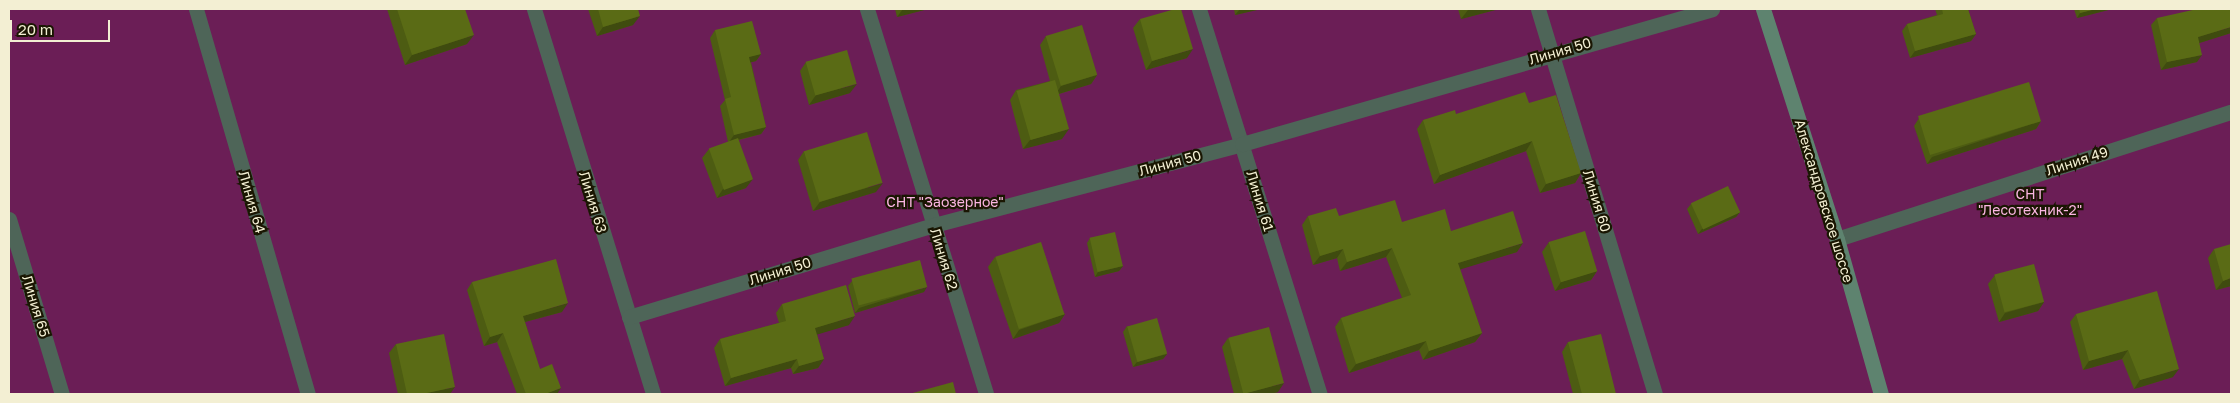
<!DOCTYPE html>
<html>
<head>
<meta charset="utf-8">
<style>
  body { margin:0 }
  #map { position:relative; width:2240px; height:403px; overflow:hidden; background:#352e02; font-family:"Golos Text",sans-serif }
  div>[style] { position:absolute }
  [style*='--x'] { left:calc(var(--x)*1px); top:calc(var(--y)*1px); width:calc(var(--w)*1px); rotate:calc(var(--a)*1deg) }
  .green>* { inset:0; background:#6b1e56; transform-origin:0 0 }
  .street>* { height:15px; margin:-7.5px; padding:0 7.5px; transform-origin:7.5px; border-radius:7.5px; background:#4e6558 }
  .secondary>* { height:15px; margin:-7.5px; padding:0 7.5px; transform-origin:7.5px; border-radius:7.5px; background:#5e836f }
  .wall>* { inset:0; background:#4d5c12 }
  .shaded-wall>* { inset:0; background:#3f4b0f }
  .building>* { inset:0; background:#5a6b15; transform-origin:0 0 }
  span { translate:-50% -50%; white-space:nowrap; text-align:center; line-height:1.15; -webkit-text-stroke:4.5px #1a1602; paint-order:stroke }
  .street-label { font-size:14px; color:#f3efd3 }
  .park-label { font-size:14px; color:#fcb6e3 }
  .frame { position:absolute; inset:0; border:10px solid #f3efd3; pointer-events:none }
  .scale { position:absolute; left:10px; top:20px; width:100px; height:22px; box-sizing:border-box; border:2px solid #f3efd3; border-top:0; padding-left:6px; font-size:15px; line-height:18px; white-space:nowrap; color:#f3efd3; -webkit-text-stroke:4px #1a1602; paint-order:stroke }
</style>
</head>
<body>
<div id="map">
  <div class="green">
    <div style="left:9px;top:9px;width:2222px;height:385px"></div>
  </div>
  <div class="street">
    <div style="--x:196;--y:9;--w:401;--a:73.8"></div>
    <div style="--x:534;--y:9;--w:403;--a:72.8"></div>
    <div style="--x:867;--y:9;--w:403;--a:72.8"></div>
    <div style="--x:1199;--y:9;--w:404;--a:72.6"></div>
    <div style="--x:1538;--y:9;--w:402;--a:73.1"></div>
    <div style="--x:9;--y:219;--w:183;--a:73.2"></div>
    <div style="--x:1837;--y:239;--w:414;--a:-17.9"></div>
    <div style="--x:629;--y:317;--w:319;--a:-16.8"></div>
    <div style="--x:934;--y:225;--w:318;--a:-14.7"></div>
    <div style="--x:1242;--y:144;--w:489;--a:-16"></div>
  </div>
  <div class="secondary">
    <div style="--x:1763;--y:9;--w:242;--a:72.2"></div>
    <div style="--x:1837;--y:239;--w:161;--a:74.2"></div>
  </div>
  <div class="wall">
    <div style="clip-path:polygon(387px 9px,465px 9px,467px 44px,405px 65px)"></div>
    <div style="clip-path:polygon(588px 9px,638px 9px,633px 25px,597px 36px)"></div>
    <div style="clip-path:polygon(895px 9px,928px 9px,897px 17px)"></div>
    <div style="clip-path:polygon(1234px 9px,1261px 9px,1235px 15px)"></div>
    <div style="clip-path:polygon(1458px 9px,1499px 9px,1461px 19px)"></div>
    <div style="clip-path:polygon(1935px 9px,1968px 9px,1976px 34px,1971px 41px,1910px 58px,1902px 31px,1907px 24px,1937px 15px)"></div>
    <div style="clip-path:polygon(2074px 9px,2112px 9px,2077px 18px)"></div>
    <div style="clip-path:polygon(2157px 18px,2231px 33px,2199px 43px,2197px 62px,2161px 70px,2151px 25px)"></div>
    <div style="clip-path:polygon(1140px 19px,1187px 58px,1146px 70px,1133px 28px)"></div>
    <div style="clip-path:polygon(715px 30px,761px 54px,756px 61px,751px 62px,766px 127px,761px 134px,739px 140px,746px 188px,717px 198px,702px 158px,709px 149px,728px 142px,720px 106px,725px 100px,710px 38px)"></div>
    <div style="clip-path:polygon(1046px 36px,1097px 75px,1091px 84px,1059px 94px,1062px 139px,1023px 149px,1010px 100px,1016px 90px,1050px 81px,1040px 45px)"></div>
    <div style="clip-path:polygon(806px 62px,850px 93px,809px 105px,800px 71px)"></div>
    <div style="clip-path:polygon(1529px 103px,1581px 173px,1575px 183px,1540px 193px,1526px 151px,1434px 184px,1417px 129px,1423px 120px)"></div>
    <div style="clip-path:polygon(1919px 118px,2041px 121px,2036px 129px,1927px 164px,1914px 126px)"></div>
    <div style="clip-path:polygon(804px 151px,876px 192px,813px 211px,798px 160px)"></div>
    <div style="clip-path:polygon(1691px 204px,1740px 212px,1736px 217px,1698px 234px,1687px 209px)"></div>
    <div style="clip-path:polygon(1308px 216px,1339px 216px,1402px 222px,1451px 231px,1517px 252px,1460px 269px,1482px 333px,1475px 342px,1423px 360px,1419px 350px,1349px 373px,1335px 327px,1341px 318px,1402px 298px,1386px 257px,1340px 271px,1337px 258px,1313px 265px,1302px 225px)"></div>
    <div style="clip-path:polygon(1090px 238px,1123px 266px,1119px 271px,1095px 277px,1087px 243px)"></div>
    <div style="clip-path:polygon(1549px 242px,1597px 271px,1591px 280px,1555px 291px,1542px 252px)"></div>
    <div style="clip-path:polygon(2214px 249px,2231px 286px,2216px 290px,2208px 258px)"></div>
    <div style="clip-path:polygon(995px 257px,1065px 314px,1059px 323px,1013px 339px,988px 267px)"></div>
    <div style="clip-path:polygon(1995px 275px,2044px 302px,2038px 311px,1999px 322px,1988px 284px)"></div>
    <div style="clip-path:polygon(852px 281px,924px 292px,855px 313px,848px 286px)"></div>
    <div style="clip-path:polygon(472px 282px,562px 312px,525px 322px,540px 369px,557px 394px,517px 394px,497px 342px,484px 346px,467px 290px)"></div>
    <div style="clip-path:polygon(782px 304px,849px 325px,817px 334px,824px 359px,818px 368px,793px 374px,791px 368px,725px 386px,714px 348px,720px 339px,779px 323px,776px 313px)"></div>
    <div style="clip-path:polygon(2076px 314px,2173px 377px,2134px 389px,2122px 359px,2083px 370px,2070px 322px)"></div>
    <div style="clip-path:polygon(1127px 326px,1167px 354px,1163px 359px,1133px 367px,1123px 332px)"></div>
    <div style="clip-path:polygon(1228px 338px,1278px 392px,1270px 394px,1234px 394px,1222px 347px)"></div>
    <div style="clip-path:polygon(1568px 342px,1616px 394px,1573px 394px,1562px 352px)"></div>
    <div style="clip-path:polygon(396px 344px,450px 394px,398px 394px,389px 353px)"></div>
  </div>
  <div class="shaded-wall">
    <div style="clip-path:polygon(903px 9px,928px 9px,897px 17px)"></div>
    <div style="clip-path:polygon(1240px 9px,1261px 9px,1235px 15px)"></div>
    <div style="clip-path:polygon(1471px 9px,1499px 9px,1461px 19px,1468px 10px)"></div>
    <div style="clip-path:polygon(2096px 9px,2112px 9px,2077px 18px,2080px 13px)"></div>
    <div style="clip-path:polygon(640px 16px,633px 25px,597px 36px,603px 27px)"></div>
    <div style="clip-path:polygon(2231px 27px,2231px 33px,2193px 45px,2198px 37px)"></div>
    <div style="clip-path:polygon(1976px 34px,1971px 41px,1910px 58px,1915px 51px)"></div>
    <div style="clip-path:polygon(474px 35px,467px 44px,405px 65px,412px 55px)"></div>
    <div style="clip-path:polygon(1193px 49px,1187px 58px,1146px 70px,1152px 61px)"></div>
    <div style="clip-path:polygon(761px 54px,756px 61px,744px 64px,749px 57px)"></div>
    <div style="clip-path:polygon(2202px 55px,2197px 62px,2161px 70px,2167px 62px)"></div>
    <div style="clip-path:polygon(1097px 75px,1091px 84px,1055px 95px,1061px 86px)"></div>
    <div style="clip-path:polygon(857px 84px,850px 93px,809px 105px,816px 95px)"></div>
    <div style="clip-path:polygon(2041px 121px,2036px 129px,1927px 164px,1932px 157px)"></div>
    <div style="clip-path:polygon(766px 127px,761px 134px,729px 142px,734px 135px)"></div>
    <div style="clip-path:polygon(1069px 129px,1062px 139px,1023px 149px,1030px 140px)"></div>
    <div style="clip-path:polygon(1532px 141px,1526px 151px,1434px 184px,1440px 175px)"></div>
    <div style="clip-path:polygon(1581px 173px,1575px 183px,1540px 193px,1546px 184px)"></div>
    <div style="clip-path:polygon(753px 179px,746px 188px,717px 198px,723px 189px)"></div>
    <div style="clip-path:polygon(883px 183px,876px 192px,813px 211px,820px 202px)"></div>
    <div style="clip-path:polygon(1740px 212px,1736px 217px,1698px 234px,1702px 229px)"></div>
    <div style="clip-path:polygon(1523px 243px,1517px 252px,1452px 272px,1458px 263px)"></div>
    <div style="clip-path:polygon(1392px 248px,1386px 257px,1340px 271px,1347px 262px)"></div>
    <div style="clip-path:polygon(1343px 249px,1337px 258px,1313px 265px,1320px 256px)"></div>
    <div style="clip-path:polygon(1123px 266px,1119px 271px,1095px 277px,1098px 272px)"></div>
    <div style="clip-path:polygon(1597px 271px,1591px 280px,1555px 291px,1561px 282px)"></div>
    <div style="clip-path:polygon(2231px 278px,2231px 286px,2216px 290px,2223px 281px)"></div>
    <div style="clip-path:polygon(927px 287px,924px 292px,855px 313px,859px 308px)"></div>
    <div style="clip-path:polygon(2044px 302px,2038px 311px,1999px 322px,2005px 313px)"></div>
    <div style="clip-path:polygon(568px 303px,562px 312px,517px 324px,523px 316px)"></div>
    <div style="clip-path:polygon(1065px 314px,1059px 323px,1013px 339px,1019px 330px)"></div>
    <div style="clip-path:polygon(855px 316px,849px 325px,809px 337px,815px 328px)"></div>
    <div style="clip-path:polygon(503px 333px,497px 342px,484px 346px,490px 337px)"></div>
    <div style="clip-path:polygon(1482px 333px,1475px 342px,1423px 360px,1429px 351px)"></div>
    <div style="clip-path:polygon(1426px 341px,1419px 350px,1349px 373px,1356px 364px)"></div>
    <div style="clip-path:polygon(2128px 350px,2122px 359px,2083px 370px,2089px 361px)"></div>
    <div style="clip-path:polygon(1167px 354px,1163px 359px,1133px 367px,1137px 362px)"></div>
    <div style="clip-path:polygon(797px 359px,791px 368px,725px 386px,731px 378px)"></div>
    <div style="clip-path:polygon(824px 359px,818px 368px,793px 374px,799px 366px)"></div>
    <div style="clip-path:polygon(2179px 369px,2173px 377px,2134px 389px,2140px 380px)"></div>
    <div style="clip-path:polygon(1284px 383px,1278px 392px,1270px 394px,1242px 394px)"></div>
    <div style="clip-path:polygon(455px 387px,450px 394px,422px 394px)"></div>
    <div style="clip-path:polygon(561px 388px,557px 394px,545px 394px)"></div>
  </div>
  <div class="building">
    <div style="clip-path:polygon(397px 9px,465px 9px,474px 35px,412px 55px)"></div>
    <div style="clip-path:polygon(598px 9px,638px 9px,640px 16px,603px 27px)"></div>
    <div style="clip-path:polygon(1175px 9px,1181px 9px,1193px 49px,1152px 61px,1140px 19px)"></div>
    <div style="clip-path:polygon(1942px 9px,1968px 9px,1976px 34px,1915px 51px,1907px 24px,1943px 14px)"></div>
    <div style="clip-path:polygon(2079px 9px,2096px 9px,2080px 13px)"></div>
    <div style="clip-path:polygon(2197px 9px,2231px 9px,2231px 27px,2198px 37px,2202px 55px,2167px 62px,2157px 18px)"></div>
    <div style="clip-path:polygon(752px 21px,761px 54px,749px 57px,766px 127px,734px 135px,725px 99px,731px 97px,715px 30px)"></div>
    <div style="left:1082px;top:25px;width:52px;height:38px;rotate:73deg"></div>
    <div style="left:847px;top:50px;width:35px;height:43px;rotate:74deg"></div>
    <div style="left:1055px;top:80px;width:51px;height:40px;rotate:74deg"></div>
    <div style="left:2029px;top:82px;width:41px;height:116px;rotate:73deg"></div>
    <div style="clip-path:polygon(1525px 92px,1529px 103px,1556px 95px,1581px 173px,1546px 184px,1532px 141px,1440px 175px,1423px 120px,1455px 110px,1456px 114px)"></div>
    <div style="left:867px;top:132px;width:53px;height:66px;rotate:73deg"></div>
    <div style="left:738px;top:138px;width:44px;height:31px;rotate:70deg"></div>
    <div style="left:1728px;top:186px;width:29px;height:41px;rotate:65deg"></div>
    <div style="clip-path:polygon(1395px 200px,1402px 222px,1445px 209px,1451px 231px,1513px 211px,1523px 243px,1458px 263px,1482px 333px,1429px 351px,1426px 341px,1356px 364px,1341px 318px,1411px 295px,1392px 248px,1347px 262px,1343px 249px,1320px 256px,1308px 216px,1336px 208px,1339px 216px)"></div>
    <div style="left:1585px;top:231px;width:42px;height:38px;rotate:73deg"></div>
    <div style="left:1115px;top:232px;width:35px;height:26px;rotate:77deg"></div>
    <div style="left:1041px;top:242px;width:76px;height:48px;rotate:72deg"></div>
    <div style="clip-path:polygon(2231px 244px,2231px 278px,2223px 281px,2214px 249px)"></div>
    <div style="clip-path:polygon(556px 259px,568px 303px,523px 316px,540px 369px,552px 364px,561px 388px,545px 394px,526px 394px,503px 333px,490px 337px,472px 282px)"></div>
    <div style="left:920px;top:260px;width:28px;height:71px;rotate:75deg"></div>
    <div style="left:2034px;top:264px;width:39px;height:41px;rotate:75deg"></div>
    <div style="clip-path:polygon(846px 285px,855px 316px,815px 328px,824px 359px,799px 366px,797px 359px,731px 378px,720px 339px,786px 321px,782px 304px)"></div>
    <div style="clip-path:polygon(2157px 291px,2179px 369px,2140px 380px,2128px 350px,2089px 361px,2076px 314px)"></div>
    <div style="left:1157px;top:318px;width:37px;height:31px;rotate:74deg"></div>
    <div style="left:1269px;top:327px;width:58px;height:42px;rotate:75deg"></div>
    <div style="clip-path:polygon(444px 334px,455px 387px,422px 394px,407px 394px,396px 344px)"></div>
    <div style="clip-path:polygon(1601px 334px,1616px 394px,1582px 394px,1568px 342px)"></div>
    <div style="clip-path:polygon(953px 382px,956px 394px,909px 394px)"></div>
  </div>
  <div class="street-label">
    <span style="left:1560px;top:51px;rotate:-16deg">Линия 50</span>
    <span style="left:2077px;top:161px;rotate:-18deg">Линия 49</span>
    <span style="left:1170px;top:163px;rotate:-15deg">Линия 50</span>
    <span style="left:1260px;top:201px;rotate:73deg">Линия 61</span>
    <span style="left:1597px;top:201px;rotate:73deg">Линия 60</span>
    <span style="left:1824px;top:201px;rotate:73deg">Александровское шоссе</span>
    <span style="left:252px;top:202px;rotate:74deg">Линия 64</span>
    <span style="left:593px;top:202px;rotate:73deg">Линия 63</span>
    <span style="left:944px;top:259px;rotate:73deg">Линия 62</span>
    <span style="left:780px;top:271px;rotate:-17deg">Линия 50</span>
    <span style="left:36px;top:306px;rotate:73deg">Линия 65</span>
  </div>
  <div class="park-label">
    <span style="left:2030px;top:202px">СНТ<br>"Лесотехник-2"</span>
    <span style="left:945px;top:202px">СНТ "Заозерное"</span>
  </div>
  <div class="frame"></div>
  <div class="scale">20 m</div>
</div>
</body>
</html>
